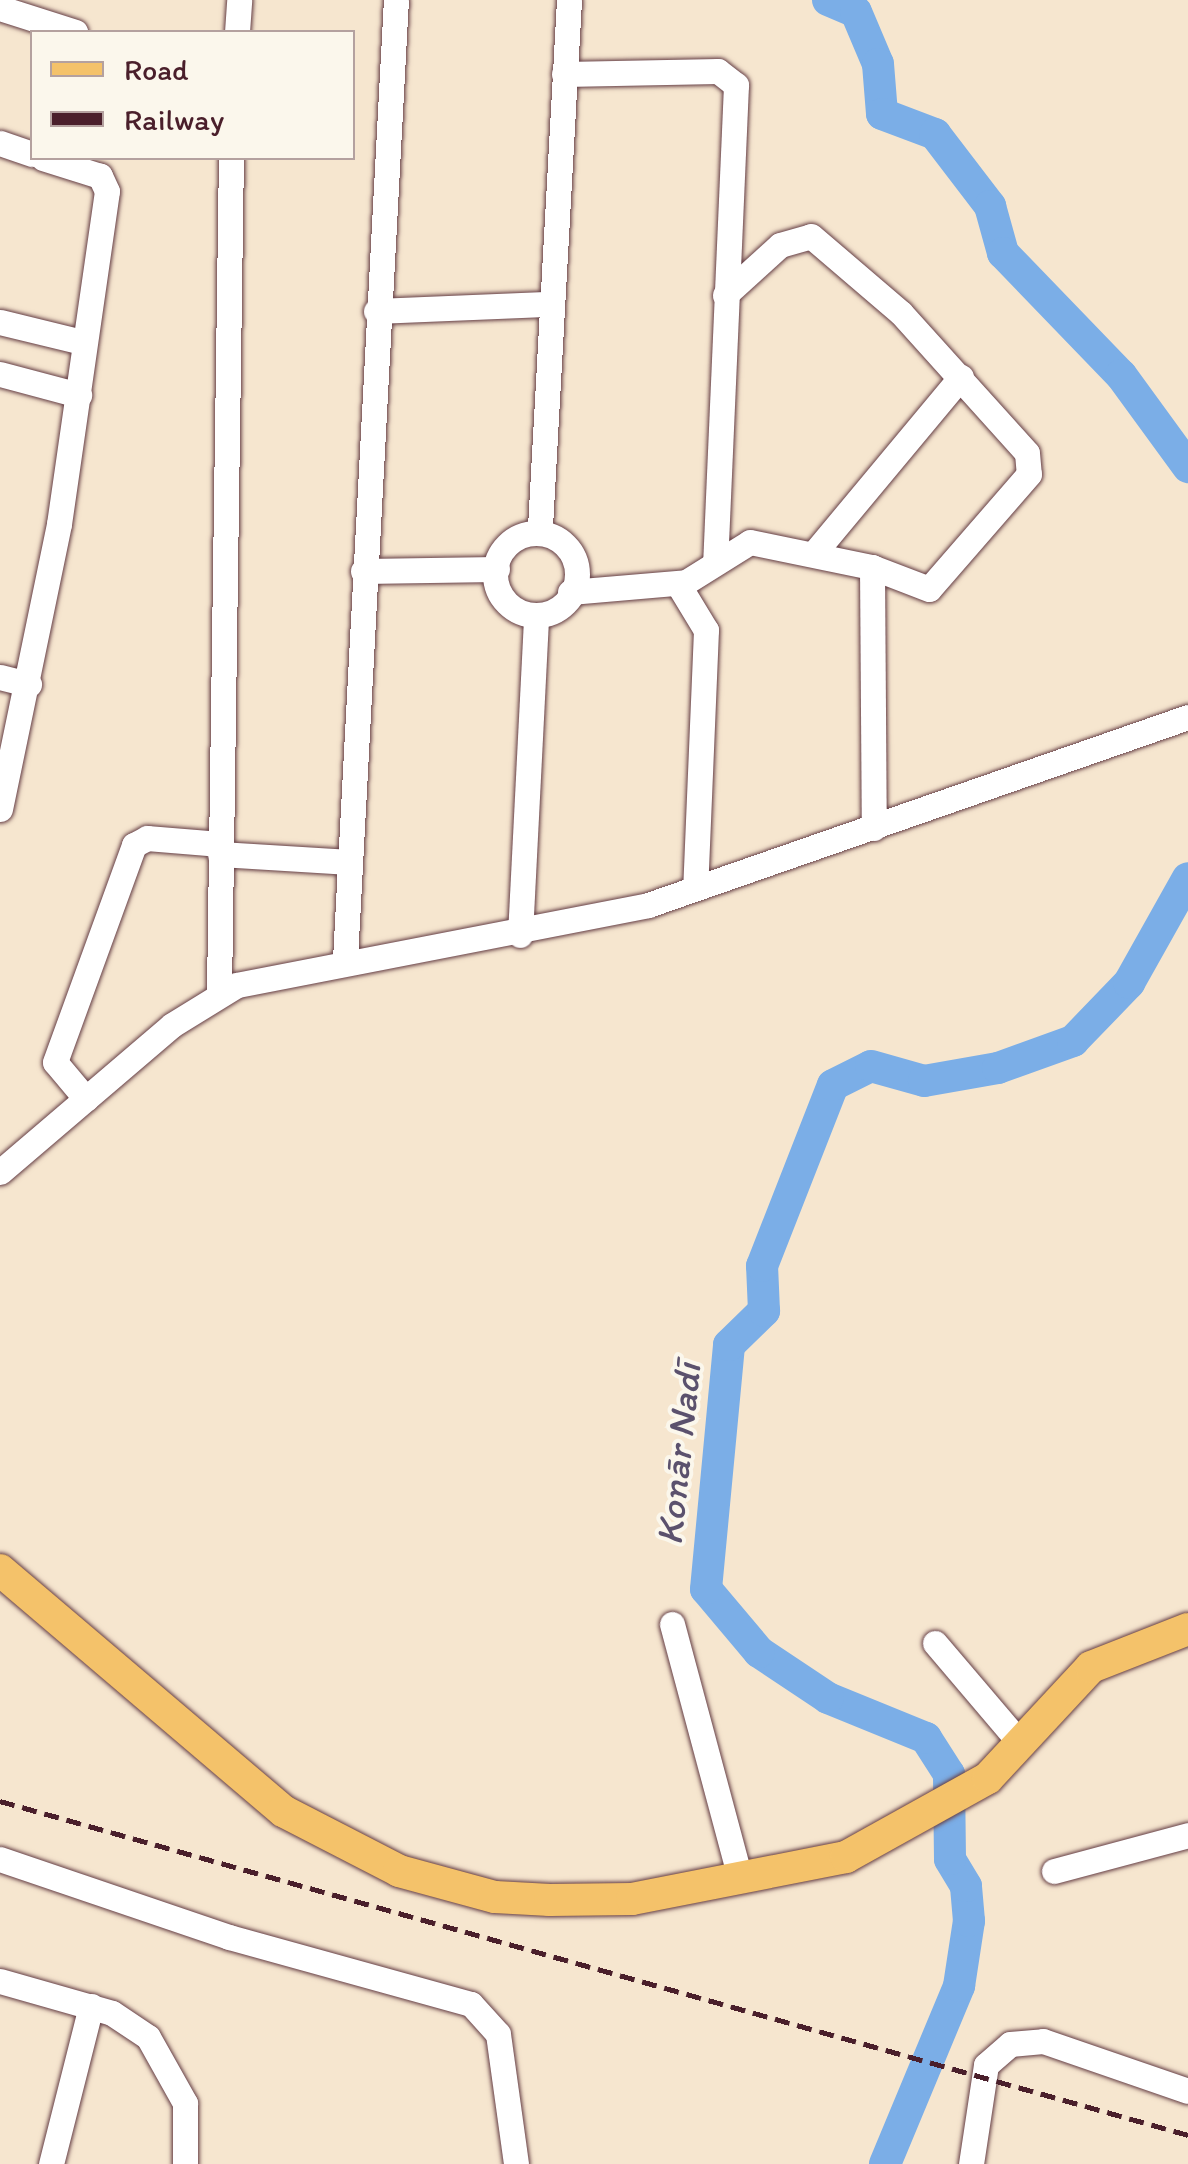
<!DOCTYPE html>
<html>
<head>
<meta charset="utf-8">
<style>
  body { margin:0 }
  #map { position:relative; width:1188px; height:2164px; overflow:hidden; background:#f6e6cf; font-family:Itim,sans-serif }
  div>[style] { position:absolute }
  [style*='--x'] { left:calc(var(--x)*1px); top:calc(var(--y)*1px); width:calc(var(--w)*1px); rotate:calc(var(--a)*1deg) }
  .river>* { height:32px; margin:-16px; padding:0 16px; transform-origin:16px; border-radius:16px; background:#7baee7 }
  .roads { filter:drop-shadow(0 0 2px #643d44) drop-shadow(0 0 2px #643d44) }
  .minor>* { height:25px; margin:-12.5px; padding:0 12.5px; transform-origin:12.5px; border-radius:12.5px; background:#fff }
  .minor>.ring { margin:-12.5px; padding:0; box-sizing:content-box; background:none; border:25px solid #fff; border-radius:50% }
  .major>* { height:32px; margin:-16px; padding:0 16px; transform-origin:16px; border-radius:16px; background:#f4c26a }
  .rail>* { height:5px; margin-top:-2.5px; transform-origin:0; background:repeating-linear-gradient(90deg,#4a1f2b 0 15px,transparent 0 23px) }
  span { translate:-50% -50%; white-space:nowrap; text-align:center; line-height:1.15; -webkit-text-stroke:8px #fbf7ec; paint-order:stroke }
  .water-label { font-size:38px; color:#5b516d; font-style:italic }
  .legend { position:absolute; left:30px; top:30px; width:325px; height:130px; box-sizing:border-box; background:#fbf7ec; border:2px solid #b4a19f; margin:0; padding:12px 18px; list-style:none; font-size:30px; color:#4a1f2b }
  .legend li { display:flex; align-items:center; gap:20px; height:50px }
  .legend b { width:50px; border:2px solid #b4a19f }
</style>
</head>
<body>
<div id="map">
  <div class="river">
    <div style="--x:828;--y:0;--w:30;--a:23"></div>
    <div style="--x:856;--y:12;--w:56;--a:67.1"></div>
    <div style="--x:878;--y:64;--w:50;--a:85.4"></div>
    <div style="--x:882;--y:114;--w:57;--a:20.7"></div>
    <div style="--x:935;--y:134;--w:91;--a:52.6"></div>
    <div style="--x:990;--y:206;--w:49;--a:74.5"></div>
    <div style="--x:1003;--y:253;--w:170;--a:46"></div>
    <div style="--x:1121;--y:375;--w:114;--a:53.9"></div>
    <div style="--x:885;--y:2164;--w:193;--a:-67.4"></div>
    <div style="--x:959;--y:1986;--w:66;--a:-81.3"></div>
    <div style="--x:969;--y:1921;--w:35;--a:-95"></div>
    <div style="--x:966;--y:1886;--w:31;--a:-121"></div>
    <div style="--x:950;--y:1859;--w:85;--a:-90.7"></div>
    <div style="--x:949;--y:1774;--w:43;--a:-122.6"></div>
    <div style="--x:926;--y:1738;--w:106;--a:-157.8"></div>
    <div style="--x:828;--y:1698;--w:83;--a:-146.3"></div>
    <div style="--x:759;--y:1652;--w:82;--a:-130.1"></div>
    <div style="--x:706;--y:1589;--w:245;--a:-84.6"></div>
    <div style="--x:729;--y:1345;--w:49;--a:-44.2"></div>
    <div style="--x:764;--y:1311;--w:45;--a:-92.5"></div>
    <div style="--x:762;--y:1266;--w:194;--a:-68.6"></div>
    <div style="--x:833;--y:1085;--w:42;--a:-26.6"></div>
    <div style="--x:871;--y:1066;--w:55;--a:15.8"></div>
    <div style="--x:924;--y:1081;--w:75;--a:-10"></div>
    <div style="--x:998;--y:1068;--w:80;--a:-19.8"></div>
    <div style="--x:1073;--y:1041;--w:81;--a:-46"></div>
    <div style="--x:1129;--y:983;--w:120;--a:-60.7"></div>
  </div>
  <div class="roads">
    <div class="minor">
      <div style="--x:0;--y:8;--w:79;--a:17.7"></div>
      <div style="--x:237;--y:32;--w:32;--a:-86"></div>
      <div style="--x:564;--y:74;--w:154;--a:-1.1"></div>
      <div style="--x:718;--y:71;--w:23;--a:38"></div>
      <div style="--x:736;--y:85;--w:476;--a:92.5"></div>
      <div style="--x:0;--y:143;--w:34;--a:19"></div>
      <div style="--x:725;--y:295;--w:74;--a:-42.3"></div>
      <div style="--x:780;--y:245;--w:32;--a:-16"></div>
      <div style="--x:811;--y:236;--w:118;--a:40.5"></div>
      <div style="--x:901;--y:313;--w:188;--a:48"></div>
      <div style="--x:1027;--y:453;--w:21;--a:85"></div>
      <div style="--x:1029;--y:474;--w:152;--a:131"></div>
      <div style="--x:929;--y:589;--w:61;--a:-158.9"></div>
      <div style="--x:376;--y:311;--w:169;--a:-2.4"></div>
      <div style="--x:0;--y:322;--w:84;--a:13.7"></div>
      <div style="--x:0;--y:374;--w:82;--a:14.9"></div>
      <div style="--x:540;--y:527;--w:528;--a:-86.85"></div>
      <div class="ring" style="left:495px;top:533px;width:57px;height:57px"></div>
      <div style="--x:815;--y:552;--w:228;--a:-50.2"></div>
      <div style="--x:363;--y:571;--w:134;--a:-0.9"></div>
      <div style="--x:678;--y:584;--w:54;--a:58.7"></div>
      <div style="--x:706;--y:630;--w:258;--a:92.4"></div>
      <div style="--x:570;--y:592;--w:116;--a:-4.9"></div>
      <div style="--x:686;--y:582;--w:75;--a:-32"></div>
      <div style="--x:750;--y:542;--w:125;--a:11.6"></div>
      <div style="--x:872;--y:567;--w:261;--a:89.6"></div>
      <div style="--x:0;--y:677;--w:30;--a:14"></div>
      <div style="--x:0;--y:809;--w:291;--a:-78.3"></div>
      <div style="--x:59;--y:524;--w:336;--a:-81.8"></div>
      <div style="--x:107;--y:191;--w:17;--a:-115"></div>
      <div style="--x:100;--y:176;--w:60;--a:-162.5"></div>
      <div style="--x:220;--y:854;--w:130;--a:3.5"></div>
      <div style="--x:520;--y:935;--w:315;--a:-87.1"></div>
      <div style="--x:345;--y:959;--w:960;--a:-86.96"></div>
      <div style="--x:219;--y:992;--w:834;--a:-89.18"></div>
      <div style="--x:86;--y:1099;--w:48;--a:-130"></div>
      <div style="--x:55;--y:1062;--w:231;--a:-70"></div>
      <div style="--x:134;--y:845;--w:15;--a:-28"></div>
      <div style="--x:147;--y:838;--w:73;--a:4.7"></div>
      <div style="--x:0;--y:1172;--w:226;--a:-40.5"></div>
      <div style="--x:172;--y:1025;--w:76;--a:-31.6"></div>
      <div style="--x:237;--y:985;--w:419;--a:-11"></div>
      <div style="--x:648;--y:905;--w:572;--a:-19.2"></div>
      <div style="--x:672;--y:1624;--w:262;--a:75"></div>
      <div style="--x:935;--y:1643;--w:131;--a:49.6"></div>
      <div style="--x:0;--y:1859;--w:242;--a:18.8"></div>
      <div style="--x:229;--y:1937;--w:251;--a:15.5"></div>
      <div style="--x:471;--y:2004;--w:40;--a:48"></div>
      <div style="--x:498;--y:2034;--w:131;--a:82.1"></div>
      <div style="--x:1054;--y:1871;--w:139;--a:-15"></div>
      <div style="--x:0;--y:1981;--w:116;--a:15.9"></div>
      <div style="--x:112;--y:2013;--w:43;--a:33.7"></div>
      <div style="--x:148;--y:2037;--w:76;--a:60.7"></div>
      <div style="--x:185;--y:2103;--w:61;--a:90"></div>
      <div style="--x:51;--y:2164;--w:163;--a:-75.8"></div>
      <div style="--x:971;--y:2164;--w:100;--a:-81.4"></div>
      <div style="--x:986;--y:2065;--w:32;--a:-41"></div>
      <div style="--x:1010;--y:2044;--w:33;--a:-5"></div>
      <div style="--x:1043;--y:2041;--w:153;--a:19"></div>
    </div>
    <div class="major">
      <div style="--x:0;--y:1570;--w:372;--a:40.4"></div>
      <div style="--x:283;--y:1811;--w:131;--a:27.3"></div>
      <div style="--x:399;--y:1871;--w:99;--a:15.2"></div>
      <div style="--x:495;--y:1897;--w:55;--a:3.1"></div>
      <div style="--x:550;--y:1900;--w:82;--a:-0.7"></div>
      <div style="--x:632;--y:1899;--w:218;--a:-11.1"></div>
      <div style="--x:846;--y:1857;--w:162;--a:-29.1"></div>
      <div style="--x:988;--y:1778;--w:151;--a:-47.1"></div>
      <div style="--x:1091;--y:1667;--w:104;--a:-21.4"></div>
    </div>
  </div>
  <div class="rail">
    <div style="--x:0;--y:1801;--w:1234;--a:15.7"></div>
  </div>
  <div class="water-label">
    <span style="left:679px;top:1454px;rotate:-84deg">Konār Nadī</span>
  </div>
  <ul class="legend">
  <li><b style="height:12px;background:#f4c26a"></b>Road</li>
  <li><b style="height:12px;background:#4a1f2b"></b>Railway</li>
  </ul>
</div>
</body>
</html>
